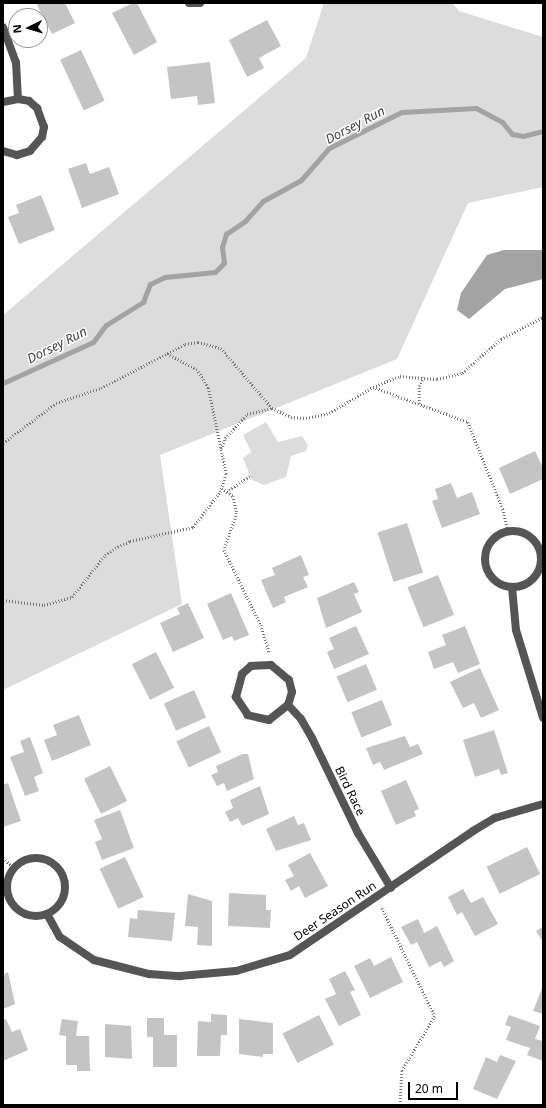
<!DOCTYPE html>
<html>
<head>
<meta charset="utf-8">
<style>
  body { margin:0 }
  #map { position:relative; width:546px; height:1108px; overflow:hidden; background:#fff; font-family:"Noto Sans",sans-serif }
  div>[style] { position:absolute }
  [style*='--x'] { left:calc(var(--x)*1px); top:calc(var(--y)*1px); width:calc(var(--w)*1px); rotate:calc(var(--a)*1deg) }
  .green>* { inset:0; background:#dcdcdc }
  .water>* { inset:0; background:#a3a3a3 }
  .stream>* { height:5px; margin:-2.5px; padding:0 2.5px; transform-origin:2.5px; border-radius:2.5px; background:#a3a3a3 }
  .building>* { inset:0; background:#c4c4c4; transform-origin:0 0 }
  .path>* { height:2.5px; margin-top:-1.25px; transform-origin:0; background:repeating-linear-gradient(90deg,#777 0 1px,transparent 0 3px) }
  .street>* { height:8px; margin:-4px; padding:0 4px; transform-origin:4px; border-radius:4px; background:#555 }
  .street>.ring { margin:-4px; padding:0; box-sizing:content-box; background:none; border:8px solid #555; border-radius:50% }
  span { translate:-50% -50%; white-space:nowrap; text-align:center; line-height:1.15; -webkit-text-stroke:3px #fff; paint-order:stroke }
  .street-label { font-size:12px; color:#000 }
  .water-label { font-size:13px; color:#444; font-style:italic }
  .frame { position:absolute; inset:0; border:4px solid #000; pointer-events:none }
  .north { position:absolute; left:8px; top:8px; width:40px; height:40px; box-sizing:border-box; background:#fff; border:1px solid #999; border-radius:50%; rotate:265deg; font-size:11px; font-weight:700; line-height:16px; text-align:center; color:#000 }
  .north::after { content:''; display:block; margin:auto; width:14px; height:18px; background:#000; clip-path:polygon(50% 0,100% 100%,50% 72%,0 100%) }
  .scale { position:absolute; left:408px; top:1082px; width:50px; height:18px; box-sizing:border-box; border:2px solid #000; border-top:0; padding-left:5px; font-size:12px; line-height:14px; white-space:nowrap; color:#000; -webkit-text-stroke:3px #fff; paint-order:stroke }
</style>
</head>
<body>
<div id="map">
  <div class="green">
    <div style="clip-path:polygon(324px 3px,452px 3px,459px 11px,543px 37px,543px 187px,468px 203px,397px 359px,160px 455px,182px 604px,3px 690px,3px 315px,306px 58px)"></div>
    <div style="clip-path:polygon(266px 422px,278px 442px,302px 436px,308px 445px,306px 451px,291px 456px,286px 477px,264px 485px,252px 480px,243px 458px,251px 452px,243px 435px)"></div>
  </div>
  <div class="water">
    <div style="clip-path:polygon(504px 250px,543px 250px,543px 279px,505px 289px,469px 319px,457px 310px,461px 293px,487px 255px)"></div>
  </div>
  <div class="stream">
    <div style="--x:3;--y:383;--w:99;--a:-24.5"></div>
    <div style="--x:93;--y:342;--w:21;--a:-53"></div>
    <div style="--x:106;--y:325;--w:44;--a:-31.9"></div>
    <div style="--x:143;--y:302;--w:19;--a:-69"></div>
    <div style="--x:150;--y:284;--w:17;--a:-25"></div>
    <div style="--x:165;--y:277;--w:50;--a:-5.7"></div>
    <div style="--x:215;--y:272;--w:13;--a:-45"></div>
    <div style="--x:224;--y:263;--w:16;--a:-97"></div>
    <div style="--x:222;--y:247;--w:14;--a:-73"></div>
    <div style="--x:226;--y:234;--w:23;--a:-34"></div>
    <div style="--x:245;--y:221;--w:27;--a:-48"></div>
    <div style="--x:263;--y:201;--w:43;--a:-28.9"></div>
    <div style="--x:301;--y:180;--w:43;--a:-48.8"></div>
    <div style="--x:329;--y:148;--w:81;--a:-26.3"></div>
    <div style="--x:402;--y:112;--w:74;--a:-3.1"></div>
    <div style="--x:476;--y:108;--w:30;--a:28"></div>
    <div style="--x:502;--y:122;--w:16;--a:50"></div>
    <div style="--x:512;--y:134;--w:11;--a:10"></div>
    <div style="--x:523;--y:136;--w:21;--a:-14"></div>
  </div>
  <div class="building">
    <div style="clip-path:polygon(36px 3px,65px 3px,75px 23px,52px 34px)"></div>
    <div style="clip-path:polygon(133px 3px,137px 3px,157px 42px,134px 55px,112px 13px)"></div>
    <div style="clip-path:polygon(267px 20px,281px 46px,259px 58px,264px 68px,247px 77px,229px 40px)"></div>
    <div style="left:81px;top:50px;width:56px;height:23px;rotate:65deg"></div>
    <div style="clip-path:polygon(210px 62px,215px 103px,198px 105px,197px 96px,171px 99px,167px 67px)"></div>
    <div style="clip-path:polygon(86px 163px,90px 174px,109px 167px,119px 194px,82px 208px,68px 169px)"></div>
    <div style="clip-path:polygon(41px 195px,55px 230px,19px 244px,8px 217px,19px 213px,16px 205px)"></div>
    <div style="clip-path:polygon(535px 451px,543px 468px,543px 479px,510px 494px,499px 468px)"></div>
    <div style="clip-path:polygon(451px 483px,457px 498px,472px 492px,480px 514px,442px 528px,432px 501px,438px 499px,435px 489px)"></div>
    <div style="left:407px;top:523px;width:52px;height:31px;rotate:72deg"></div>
    <div style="clip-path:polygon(301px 555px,309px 575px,303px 577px,308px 587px,284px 597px,286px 602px,273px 608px,261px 580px,275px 575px,272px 568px)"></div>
    <div style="left:438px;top:575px;width:43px;height:33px;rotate:68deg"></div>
    <div style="clip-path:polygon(354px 582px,359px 592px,354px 594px,362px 612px,326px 628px,317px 598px)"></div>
    <div style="clip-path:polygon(231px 593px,249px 635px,234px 641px,232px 636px,223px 640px,207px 604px)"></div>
    <div style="clip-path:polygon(188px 603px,204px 638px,173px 652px,160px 623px,180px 614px,177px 608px)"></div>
    <div style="clip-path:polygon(356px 626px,369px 654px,334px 669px,327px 652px,334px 649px,329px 638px)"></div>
    <div style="clip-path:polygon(465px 626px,480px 664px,458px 673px,453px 662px,434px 669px,428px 652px,446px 645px,442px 635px)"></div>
    <div style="left:156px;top:652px;width:40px;height:27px;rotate:63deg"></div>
    <div style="left:366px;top:664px;width:28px;height:32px;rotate:67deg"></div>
    <div style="clip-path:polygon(480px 668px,499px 710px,481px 718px,474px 703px,463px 708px,450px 682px)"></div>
    <div style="left:194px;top:690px;width:30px;height:33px;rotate:66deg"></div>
    <div style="left:382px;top:700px;width:27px;height:33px;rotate:68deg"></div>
    <div style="clip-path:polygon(79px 715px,91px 745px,52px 761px,44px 740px,57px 735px,53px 725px)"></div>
    <div style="left:209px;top:726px;width:29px;height:36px;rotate:65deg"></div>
    <div style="clip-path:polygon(494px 730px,508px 773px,501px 775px,499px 769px,475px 777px,463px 740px)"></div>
    <div style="clip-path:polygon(405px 736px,410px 747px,418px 744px,423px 754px,384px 770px,380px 762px,373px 765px,366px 748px)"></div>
    <div style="clip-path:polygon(30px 737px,43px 773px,34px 777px,39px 791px,25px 796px,10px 757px,24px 752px,20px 741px)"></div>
    <div style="clip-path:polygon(243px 754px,248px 754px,254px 779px,227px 791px,224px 783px,217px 786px,211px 775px,218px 772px,216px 766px)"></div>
    <div style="left:110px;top:766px;width:39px;height:29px;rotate:64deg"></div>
    <div style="clip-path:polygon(406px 780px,419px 809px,414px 811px,416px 816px,396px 825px,381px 791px)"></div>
    <div style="clip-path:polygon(8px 783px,21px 821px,3px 827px,3px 785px)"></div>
    <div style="clip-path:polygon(260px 786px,269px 814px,242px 826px,238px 818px,230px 822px,225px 812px,233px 808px,230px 800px)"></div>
    <div style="clip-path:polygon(120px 810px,134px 848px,102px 860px,95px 842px,102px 839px,94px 820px)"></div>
    <div style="clip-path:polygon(294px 816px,298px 825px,304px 823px,311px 840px,276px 851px,266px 829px)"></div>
    <div style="left:527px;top:847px;width:30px;height:45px;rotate:64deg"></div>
    <div style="clip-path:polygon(310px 853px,328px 886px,305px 898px,299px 886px,291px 891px,285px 880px,294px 876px,288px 865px)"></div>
    <div style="left:125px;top:857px;width:44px;height:28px;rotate:65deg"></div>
    <div style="clip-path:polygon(463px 889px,471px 903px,483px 897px,498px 924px,475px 936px,462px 912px,457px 915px,448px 897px)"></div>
    <div style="clip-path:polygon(229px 893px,266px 895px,266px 910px,271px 910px,270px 928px,228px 926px)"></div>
    <div style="clip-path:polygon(188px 894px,212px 901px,212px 946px,197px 945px,198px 927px,185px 926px)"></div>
    <div style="clip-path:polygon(138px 910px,175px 913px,172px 941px,128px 937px,130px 918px,137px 919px)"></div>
    <div style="clip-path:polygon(418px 919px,424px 933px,437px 926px,454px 961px,444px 967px,441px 961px,429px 967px,417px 942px,411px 945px,401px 927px)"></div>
    <div style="clip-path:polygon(543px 927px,543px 942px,536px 931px)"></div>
    <div style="clip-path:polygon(391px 957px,403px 982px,370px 998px,354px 966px,370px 958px,374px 966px)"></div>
    <div style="clip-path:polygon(345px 971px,355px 990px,350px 992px,361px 1015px,339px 1026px,325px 999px,336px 994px,329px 979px)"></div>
    <div style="clip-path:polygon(8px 972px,15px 1004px,3px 1009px,3px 975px)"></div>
    <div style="clip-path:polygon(543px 986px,543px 1014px,533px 1011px)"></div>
    <div style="clip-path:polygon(211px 1014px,227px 1015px,227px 1035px,221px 1035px,220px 1056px,197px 1056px,198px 1021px,211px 1022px)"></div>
    <div style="left:319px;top:1015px;width:33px;height:41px;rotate:63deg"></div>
    <div style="clip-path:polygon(509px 1015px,540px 1026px,535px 1039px,543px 1041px,543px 1061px,527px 1055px,530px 1048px,506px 1040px,511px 1027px,505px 1025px)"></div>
    <div style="clip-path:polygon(147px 1018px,164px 1018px,164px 1035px,177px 1035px,177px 1067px,153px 1067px,153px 1037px,147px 1037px)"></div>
    <div style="clip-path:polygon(6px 1019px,12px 1032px,20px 1029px,28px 1050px,3px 1061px,3px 1020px)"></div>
    <div style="clip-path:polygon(62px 1019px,78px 1021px,76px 1036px,89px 1036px,90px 1071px,77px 1071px,77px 1065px,66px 1065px,66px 1036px,59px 1035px)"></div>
    <div style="clip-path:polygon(239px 1019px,273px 1023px,273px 1054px,263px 1054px,263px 1057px,239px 1054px)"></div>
    <div style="clip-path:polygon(105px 1024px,131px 1026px,132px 1059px,105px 1057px)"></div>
    <div style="clip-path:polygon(500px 1055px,516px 1061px,497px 1099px,473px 1089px,486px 1057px,497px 1062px)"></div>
  </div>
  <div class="path">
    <div style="--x:373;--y:387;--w:101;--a:20.2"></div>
    <div style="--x:468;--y:422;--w:94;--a:68.1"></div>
    <div style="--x:503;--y:509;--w:23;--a:77"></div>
    <div style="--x:419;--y:404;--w:18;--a:-90"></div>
    <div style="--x:419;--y:386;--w:10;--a:-61"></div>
    <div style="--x:3;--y:443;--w:66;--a:-37"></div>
    <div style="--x:56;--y:403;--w:47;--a:-18.4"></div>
    <div style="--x:101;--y:388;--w:95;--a:-27.6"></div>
    <div style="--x:185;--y:344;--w:13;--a:-9"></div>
    <div style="--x:198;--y:342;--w:24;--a:15"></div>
    <div style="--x:221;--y:348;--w:79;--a:49.6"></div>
    <div style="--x:272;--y:408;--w:21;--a:25"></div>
    <div style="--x:291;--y:417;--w:15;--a:4"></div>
    <div style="--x:306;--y:418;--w:24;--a:-12"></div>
    <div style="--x:329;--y:413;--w:51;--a:-30.6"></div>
    <div style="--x:373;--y:387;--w:29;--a:-22"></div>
    <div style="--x:400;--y:376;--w:37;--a:5"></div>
    <div style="--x:437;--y:379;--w:26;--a:-13"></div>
    <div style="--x:462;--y:373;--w:52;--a:-41.1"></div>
    <div style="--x:501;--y:339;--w:47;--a:-27.6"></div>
    <div style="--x:221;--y:449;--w:12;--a:-70"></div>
    <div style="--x:225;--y:438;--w:33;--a:-47"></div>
    <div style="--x:247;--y:414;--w:26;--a:-13"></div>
    <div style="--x:222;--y:488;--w:14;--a:36"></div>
    <div style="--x:233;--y:496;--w:17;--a:77"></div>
    <div style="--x:237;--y:513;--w:39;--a:109"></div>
    <div style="--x:224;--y:550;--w:84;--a:63.7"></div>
    <div style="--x:261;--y:625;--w:30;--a:73"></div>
    <div style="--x:229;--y:490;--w:25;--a:-34"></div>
    <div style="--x:3;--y:600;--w:41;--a:7"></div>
    <div style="--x:44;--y:605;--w:29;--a:-16"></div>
    <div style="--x:72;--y:597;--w:53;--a:-51.8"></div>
    <div style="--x:105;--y:555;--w:12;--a:-35"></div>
    <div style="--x:115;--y:548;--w:17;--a:-25"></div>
    <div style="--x:130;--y:541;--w:65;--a:-12.5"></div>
    <div style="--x:193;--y:527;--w:44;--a:-52.4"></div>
    <div style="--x:220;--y:492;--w:19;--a:-72"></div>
    <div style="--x:226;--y:474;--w:88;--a:-101.8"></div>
    <div style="--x:208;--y:388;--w:21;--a:-121"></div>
    <div style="--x:197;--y:370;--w:36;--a:-152"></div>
    <div style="--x:3;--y:858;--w:15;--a:42"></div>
    <div style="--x:382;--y:908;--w:120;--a:63.9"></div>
    <div style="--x:435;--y:1016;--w:64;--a:121"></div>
    <div style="--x:402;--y:1071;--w:34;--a:93"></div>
  </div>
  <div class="street">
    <div style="--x:189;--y:3;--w:11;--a:0"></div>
    <div style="--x:3;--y:27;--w:37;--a:70"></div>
    <div style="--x:16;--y:62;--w:37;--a:87"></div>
    <div style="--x:3;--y:102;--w:15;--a:-11"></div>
    <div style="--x:18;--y:99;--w:11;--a:10"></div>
    <div style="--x:29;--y:101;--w:11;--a:41"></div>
    <div style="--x:37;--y:108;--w:20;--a:70"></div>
    <div style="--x:44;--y:127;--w:10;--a:101"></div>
    <div style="--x:42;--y:137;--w:18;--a:131"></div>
    <div style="--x:30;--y:151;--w:14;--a:163"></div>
    <div style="--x:17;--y:155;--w:15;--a:-164"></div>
    <div class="ring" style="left:485px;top:531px;width:48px;height:48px"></div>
    <div style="--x:512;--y:587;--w:43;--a:84.7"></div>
    <div style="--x:516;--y:630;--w:92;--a:72.9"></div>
    <div style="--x:288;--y:705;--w:24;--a:142"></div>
    <div style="--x:269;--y:720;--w:22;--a:-167"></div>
    <div style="--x:248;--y:715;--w:22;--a:-124"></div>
    <div style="--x:236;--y:697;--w:24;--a:-75"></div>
    <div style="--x:242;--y:674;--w:12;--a:-42"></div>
    <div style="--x:251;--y:666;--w:20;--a:-3"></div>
    <div style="--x:271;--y:665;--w:23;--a:40"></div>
    <div style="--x:289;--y:680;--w:12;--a:76"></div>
    <div style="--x:292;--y:692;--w:14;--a:107"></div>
    <div style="--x:288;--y:705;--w:19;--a:47"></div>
    <div style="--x:301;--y:719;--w:22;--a:60"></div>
    <div style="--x:312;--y:738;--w:106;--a:64.2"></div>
    <div style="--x:358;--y:833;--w:64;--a:59"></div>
    <div class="ring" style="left:7px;top:858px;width:50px;height:50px"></div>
    <div style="--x:47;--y:914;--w:26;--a:61"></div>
    <div style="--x:60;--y:937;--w:41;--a:34.1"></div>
    <div style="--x:94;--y:960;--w:57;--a:14.3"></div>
    <div style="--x:149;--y:974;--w:31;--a:4"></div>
    <div style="--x:180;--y:976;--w:56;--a:-5.1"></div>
    <div style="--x:236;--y:971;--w:56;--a:-16.5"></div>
    <div style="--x:290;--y:955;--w:221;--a:-34.1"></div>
    <div style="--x:473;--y:831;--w:26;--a:-31"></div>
    <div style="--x:495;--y:818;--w:50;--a:-16.3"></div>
  </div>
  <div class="street-label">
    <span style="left:350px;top:791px;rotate:64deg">Bird Race</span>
    <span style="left:335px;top:911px;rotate:-34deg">Deer Season Run</span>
  </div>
  <div class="water-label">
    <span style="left:355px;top:125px;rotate:-28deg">Dorsey Run</span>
    <span style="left:57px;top:345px;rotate:-27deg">Dorsey Run</span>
  </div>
  <div class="frame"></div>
  <div class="north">N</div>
  <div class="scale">20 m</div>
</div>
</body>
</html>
